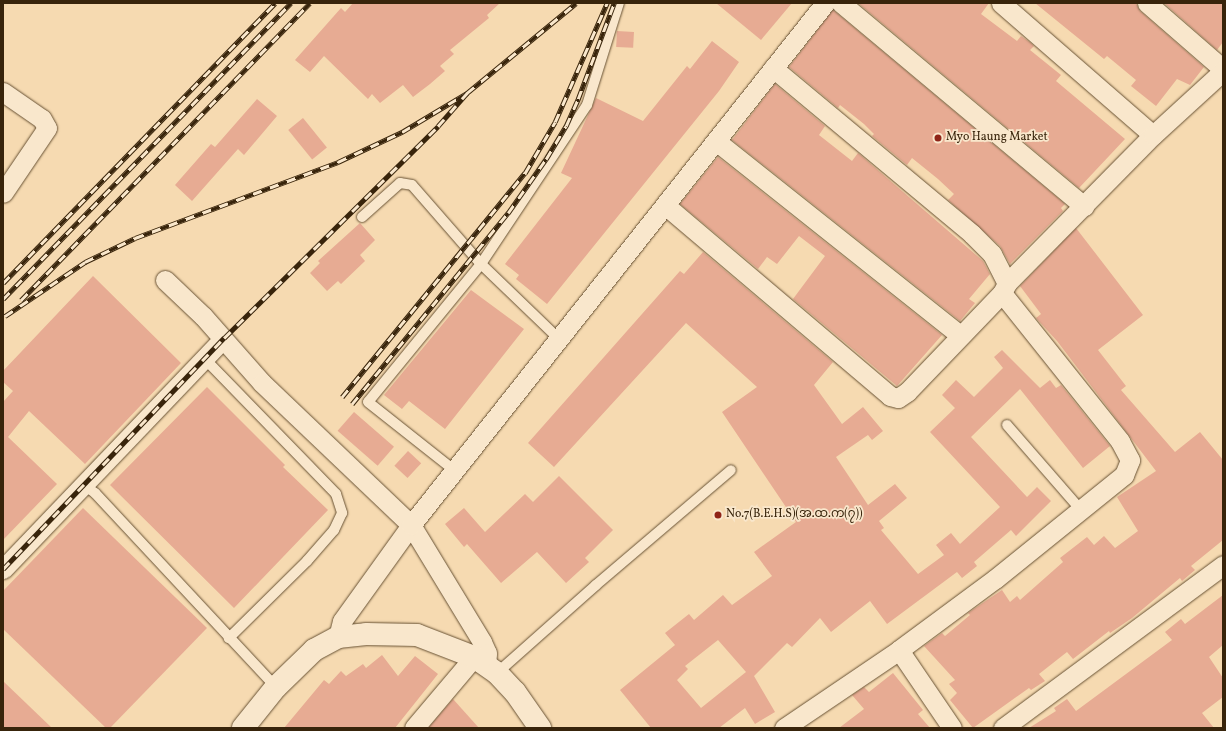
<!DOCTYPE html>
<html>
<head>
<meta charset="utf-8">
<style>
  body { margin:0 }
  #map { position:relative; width:1226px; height:731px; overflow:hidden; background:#f6dab1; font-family:Vollkorn,"Noto Sans Myanmar",serif }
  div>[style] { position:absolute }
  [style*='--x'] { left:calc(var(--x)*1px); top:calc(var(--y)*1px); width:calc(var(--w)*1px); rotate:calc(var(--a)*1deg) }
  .building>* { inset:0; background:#e7ab93; transform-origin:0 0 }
  .roads { filter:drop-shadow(0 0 1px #685234) drop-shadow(0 0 1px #685234) }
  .lane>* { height:10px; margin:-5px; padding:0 5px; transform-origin:5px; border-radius:5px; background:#f9e7cc }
  .street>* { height:19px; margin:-9.5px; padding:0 9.5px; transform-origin:9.5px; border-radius:9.5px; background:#f9e7cc }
  .secondary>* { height:22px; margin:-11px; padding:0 11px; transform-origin:11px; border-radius:11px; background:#f9e7cc }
  .rail>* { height:4.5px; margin-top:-2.25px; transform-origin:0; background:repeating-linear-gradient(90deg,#f9e7cc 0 9px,#38240b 0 18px); box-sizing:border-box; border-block:1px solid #38240b }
  .dots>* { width:11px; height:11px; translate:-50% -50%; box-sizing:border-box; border:2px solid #f9e7cc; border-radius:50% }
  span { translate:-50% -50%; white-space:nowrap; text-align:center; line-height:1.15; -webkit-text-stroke:3.5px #f9e7cc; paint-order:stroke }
  .poi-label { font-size:12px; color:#38240b }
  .left { translate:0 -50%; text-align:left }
  .frame { position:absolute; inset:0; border:4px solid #38240b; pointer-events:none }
</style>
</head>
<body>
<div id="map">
  <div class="building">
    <div style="clip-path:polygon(353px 3px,500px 3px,487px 15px,489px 18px,450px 50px,454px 54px,440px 66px,445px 71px,430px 84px,413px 97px,403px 85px,380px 103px,372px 94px,368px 99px,324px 56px,310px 72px,295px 60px,341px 8px,345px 12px)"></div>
    <div style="clip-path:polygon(716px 3px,792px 3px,761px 40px)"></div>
    <div style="clip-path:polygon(858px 3px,989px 3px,981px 14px,1017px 41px,1021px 36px,1031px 43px,1034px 46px,1030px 50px,1061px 75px,1056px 81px,1125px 139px,1079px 188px)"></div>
    <div style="clip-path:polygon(1035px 3px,1136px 3px,1140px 11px,1204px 67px,1190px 85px,1177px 79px,1156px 106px,1131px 86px,1136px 80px,1107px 56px,1104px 59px)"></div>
    <div style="clip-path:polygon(1164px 3px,1223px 3px,1223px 42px,1217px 50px)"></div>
    <div style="clip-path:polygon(833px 10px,1065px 204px,1061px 208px,1063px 211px,1010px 264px,1000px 246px,948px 200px,954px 194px,938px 179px,912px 158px,907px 165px,872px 136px,874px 134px,864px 124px,840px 105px,838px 108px,789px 67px)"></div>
    <div style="left:617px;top:31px;width:17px;height:16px;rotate:3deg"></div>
    <div style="clip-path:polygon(712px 41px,739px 62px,719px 91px,547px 304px,516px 279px,519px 275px,505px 264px,572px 178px,561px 173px,596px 98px,643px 121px,687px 66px,690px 69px)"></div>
    <div style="clip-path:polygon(775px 84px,825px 126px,819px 135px,852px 161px,858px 153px,983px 261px,990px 274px,969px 299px,975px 303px,960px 321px,732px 140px)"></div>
    <div style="clip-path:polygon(257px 99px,277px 116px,244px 155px,238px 149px,192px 201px,175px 185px,211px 144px,215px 147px)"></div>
    <div style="left:303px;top:118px;width:38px;height:19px;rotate:51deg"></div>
    <div style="clip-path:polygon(718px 157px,942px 335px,897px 386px,793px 299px,825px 256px,799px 236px,777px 264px,767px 257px,758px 269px,680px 204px)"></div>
    <div style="clip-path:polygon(360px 223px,375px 240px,360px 255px,365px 261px,341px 284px,338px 281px,327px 291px,310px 273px,320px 263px,318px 261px)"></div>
    <div style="clip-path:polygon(1076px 228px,1143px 315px,1098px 350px,1126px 386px,1121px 390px,1175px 452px,1200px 432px,1223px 460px,1223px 540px,1191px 566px,1195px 570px,1182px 581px,1180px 578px,1132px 618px,1110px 633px,1109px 631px,1073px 659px,1067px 652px,1039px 674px,1045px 681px,1031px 690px,1029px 688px,973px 728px,950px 700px,957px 693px,949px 684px,955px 680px,924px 646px,942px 633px,945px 636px,970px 615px,968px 613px,1002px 590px,1010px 602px,1017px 596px,1020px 600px,1063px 562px,1060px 558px,1087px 537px,1094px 545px,1104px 536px,1115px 548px,1138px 531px,1117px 497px,1156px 471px,1057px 341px,1036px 318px,1041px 314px,1020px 286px)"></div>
    <div style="clip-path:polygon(evenodd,703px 252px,833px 362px,814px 385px,842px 424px,863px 407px,883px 431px,872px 440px,868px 435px,836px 457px,868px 505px,895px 484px,907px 498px,879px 521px,884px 528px,881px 530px,918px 574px,944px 555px,936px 545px,951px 533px,960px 544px,1000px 507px,930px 432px,955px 408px,942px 395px,956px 380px,974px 397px,1003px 368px,994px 357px,1002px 350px,1040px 388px,1050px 380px,1056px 388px,1061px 385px,1110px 446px,1083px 468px,1020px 389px,971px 437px,1027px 497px,1037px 487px,1051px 501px,1016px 536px,1011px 530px,974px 562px,977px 566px,962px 578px,957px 572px,887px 624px,870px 601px,831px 632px,820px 618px,792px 647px,787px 643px,754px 676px,775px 712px,755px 724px,745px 708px,719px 728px,651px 728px,620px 690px,675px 645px,665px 633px,689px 614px,694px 620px,723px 595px,732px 605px,772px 576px,754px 552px,796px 522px,722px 412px,757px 387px,686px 323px,554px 467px,528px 443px,680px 271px,684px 274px,703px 252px,718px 640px,746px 672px,701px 708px,677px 680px,688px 669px,685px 666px,718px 640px)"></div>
    <div style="clip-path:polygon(93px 276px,181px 363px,85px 464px,29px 411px,8px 437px,57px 484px,3px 540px,3px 402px,13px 391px,3px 382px,3px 371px)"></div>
    <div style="clip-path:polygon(471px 290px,524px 329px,445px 429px,409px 401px,402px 409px,384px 395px)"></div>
    <div style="clip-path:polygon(207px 387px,285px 465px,283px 467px,328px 510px,234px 608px,110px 485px)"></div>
    <div style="left:354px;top:412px;width:53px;height:25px;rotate:41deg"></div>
    <div style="left:408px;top:451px;width:18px;height:20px;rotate:43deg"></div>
    <div style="clip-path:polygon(559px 476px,613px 530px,585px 558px,589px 562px,566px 583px,537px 552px,501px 583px,467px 544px,464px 547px,445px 524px,464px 508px,485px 532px,525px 494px,533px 502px)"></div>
    <div style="clip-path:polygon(83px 508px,207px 628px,110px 728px,106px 728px,3px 629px,3px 591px)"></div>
    <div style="clip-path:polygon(1223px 595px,1223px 645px,1209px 657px,1223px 678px,1223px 697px,1202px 713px,1214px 728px,1029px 728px,1056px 711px,1054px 708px,1067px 699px,1076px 711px,1172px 640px,1165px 632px,1181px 619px,1185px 624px)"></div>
    <div style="clip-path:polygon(382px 655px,398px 676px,415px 656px,438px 674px,395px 728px,284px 728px,324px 680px,329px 684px,341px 671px,346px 676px,363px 664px,366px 668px)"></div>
    <div style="clip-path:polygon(893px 673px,923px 710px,918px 714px,930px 728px,839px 728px,864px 709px,852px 695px,864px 687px,869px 692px)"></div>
    <div style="clip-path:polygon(3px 681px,52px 728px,3px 728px)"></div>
    <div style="clip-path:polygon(453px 699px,479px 728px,428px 728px)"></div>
  </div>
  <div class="roads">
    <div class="lane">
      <div style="--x:362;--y:217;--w:51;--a:-41.8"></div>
      <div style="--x:400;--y:183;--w:12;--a:9"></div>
      <div style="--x:412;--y:185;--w:105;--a:48.9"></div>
      <div style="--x:481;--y:264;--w:178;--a:129.3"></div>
      <div style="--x:368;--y:402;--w:111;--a:38.4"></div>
      <div style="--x:559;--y:339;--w:108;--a:-136.1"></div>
      <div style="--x:481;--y:264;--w:191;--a:-56.3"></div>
      <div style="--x:587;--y:105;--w:107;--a:-72.6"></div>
      <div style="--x:203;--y:357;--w:191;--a:45.8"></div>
      <div style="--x:336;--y:494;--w:20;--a:72"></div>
      <div style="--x:342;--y:513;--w:19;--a:115"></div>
      <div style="--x:334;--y:530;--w:41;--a:131.1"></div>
      <div style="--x:307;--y:561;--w:110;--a:135.4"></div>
      <div style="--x:1007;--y:425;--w:113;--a:49"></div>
      <div style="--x:84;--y:485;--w:14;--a:36"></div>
      <div style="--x:95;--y:493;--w:265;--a:47"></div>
      <div style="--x:497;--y:673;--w:132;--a:-41.6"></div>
      <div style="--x:596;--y:585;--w:177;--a:-40.4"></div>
    </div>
    <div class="street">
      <div style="--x:841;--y:3;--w:317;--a:39.9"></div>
      <div style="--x:1001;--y:3;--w:201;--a:41"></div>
      <div style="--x:1147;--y:3;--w:101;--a:41"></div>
      <div style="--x:773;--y:68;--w:259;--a:39.8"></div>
      <div style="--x:972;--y:234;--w:28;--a:45"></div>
      <div style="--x:992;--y:254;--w:33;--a:63"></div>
      <div style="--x:3;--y:92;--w:47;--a:34.7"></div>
      <div style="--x:42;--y:119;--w:10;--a:61"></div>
      <div style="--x:47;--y:128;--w:78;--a:124.1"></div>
      <div style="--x:716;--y:141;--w:312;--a:38.5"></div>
      <div style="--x:665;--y:205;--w:295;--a:40.3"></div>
      <div style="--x:890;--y:396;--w:8;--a:14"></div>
      <div style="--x:898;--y:398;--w:11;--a:-34"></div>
      <div style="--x:907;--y:392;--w:137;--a:-46.2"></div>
      <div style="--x:1002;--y:293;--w:11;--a:-63"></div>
      <div style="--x:1007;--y:283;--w:208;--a:-45.4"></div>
      <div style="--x:1153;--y:135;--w:95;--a:-42.4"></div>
      <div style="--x:165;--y:280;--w:52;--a:43.5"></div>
      <div style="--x:203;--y:316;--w:89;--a:48.6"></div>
      <div style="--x:262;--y:383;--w:206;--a:43.6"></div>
      <div style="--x:411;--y:525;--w:137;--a:58.7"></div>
      <div style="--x:482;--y:642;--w:12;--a:66"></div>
      <div style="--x:487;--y:653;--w:13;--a:94"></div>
      <div style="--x:3;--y:569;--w:317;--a:-46.3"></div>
      <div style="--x:338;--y:637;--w:16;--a:-76"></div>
      <div style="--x:342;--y:621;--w:118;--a:-54.3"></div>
      <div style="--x:411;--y:525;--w:666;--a:-51.58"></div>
      <div style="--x:899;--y:650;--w:94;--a:55.8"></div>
      <div style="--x:414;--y:728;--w:93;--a:-49.8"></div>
      <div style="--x:784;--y:728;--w:139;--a:-34.1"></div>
      <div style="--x:899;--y:650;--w:119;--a:-36.5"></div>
      <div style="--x:995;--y:579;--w:166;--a:-38.9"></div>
      <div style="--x:1124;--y:475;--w:16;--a:-68"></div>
      <div style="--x:1130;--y:460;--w:21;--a:-118"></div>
      <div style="--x:1120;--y:441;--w:189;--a:-128.6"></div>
      <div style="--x:1003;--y:728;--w:274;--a:-36.5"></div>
    </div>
    <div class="secondary">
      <div style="--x:243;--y:728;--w:53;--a:-51.2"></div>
      <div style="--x:276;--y:687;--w:53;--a:-44.2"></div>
      <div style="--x:314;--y:650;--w:27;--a:-28"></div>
      <div style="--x:338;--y:637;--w:28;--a:-6"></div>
      <div style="--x:366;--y:634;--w:51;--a:1.1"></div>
      <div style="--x:417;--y:635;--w:61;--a:21.1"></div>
      <div style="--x:474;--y:657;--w:28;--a:35"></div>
      <div style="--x:497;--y:673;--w:26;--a:47"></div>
      <div style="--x:515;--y:692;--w:44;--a:55.2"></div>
    </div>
  </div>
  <div class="rail">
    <div style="--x:3;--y:283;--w:390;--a:-45.8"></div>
    <div style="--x:3;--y:299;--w:413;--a:-45.8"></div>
    <div style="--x:21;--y:300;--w:414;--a:-45.8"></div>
    <div style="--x:5;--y:316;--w:97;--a:-34"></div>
    <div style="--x:85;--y:262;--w:55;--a:-25.6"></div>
    <div style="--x:135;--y:238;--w:217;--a:-20.5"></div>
    <div style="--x:338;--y:162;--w:71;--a:-25.1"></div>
    <div style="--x:402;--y:132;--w:76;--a:-31"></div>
    <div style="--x:467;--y:93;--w:141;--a:-39.5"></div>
    <div style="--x:342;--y:397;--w:289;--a:-50.8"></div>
    <div style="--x:525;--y:173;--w:59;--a:-59.5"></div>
    <div style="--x:555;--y:122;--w:130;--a:-66.4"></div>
    <div style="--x:352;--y:404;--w:247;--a:-50.8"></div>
    <div style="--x:508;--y:213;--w:66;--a:-54.9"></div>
    <div style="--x:546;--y:159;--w:39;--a:-59"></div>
    <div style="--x:566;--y:126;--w:30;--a:-66"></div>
    <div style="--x:578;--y:99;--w:103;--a:-69.4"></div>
    <div style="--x:3;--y:569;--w:320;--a:-46.3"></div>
    <div style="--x:224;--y:338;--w:301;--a:-44.7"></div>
    <div style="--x:438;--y:126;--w:44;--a:-48.7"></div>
  </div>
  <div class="dots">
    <div style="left:938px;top:138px;background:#8f2418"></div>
    <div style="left:718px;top:515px;background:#8f2418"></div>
  </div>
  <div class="poi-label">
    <span class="left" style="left:946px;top:138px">Myo Haung Market</span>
    <span class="left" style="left:726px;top:515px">No.7(B.E.H.S)(အ.ထ.က(၇))</span>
  </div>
  <div class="frame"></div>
</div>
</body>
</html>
